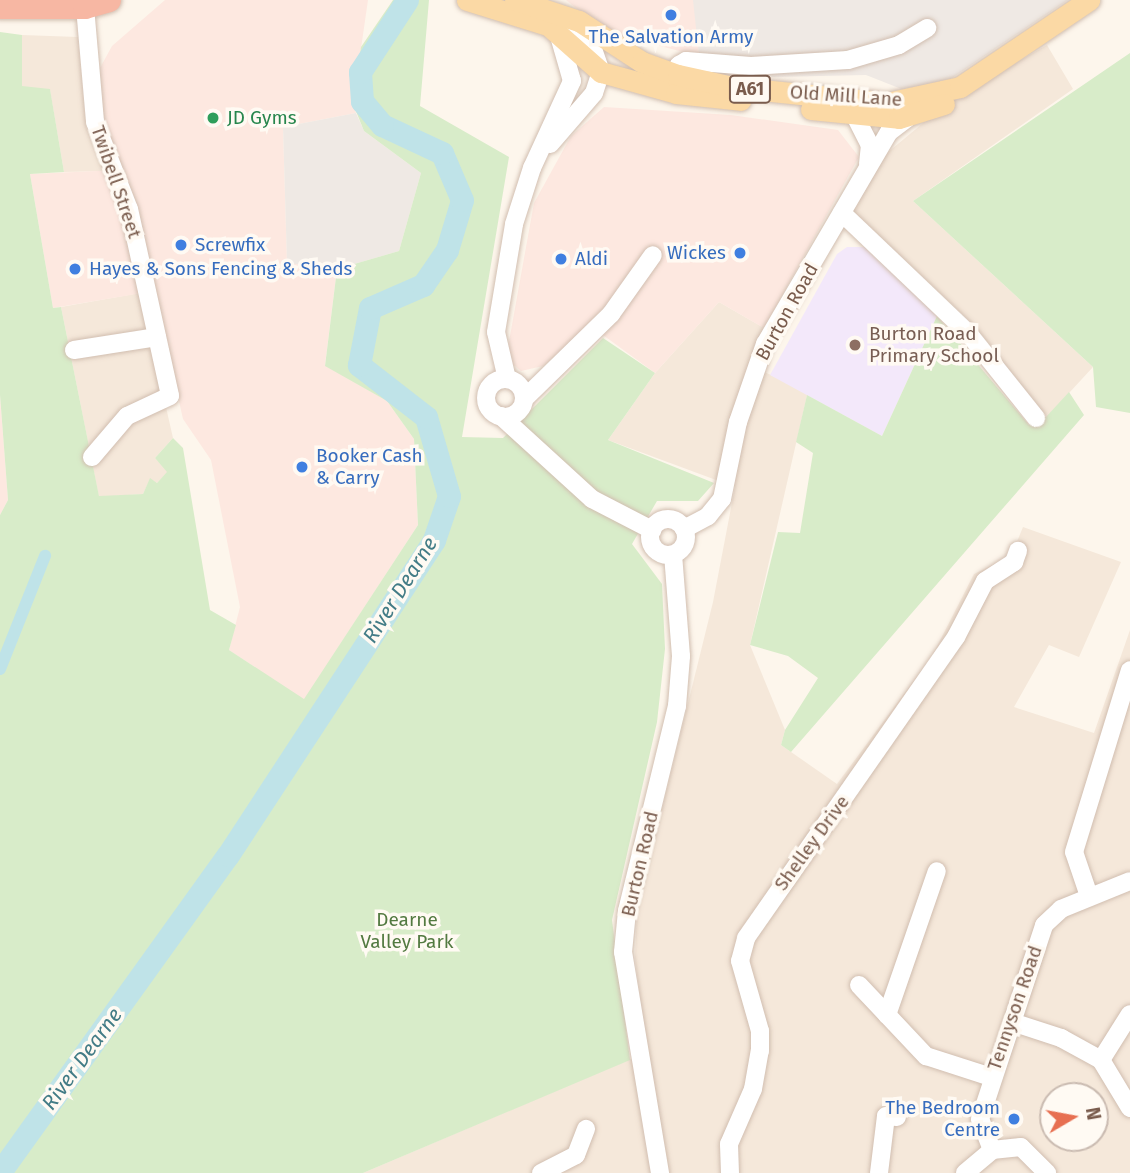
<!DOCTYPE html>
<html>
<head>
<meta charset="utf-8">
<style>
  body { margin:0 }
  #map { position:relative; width:1130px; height:1173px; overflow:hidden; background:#fdf6ec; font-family:"Fira Sans",sans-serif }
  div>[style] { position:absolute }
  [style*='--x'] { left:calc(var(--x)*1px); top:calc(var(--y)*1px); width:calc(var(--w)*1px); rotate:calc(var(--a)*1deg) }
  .residential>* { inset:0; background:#f5e8da }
  .commercial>* { inset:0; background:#fde8e0 }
  .industrial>* { inset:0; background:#efe9e4 }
  .education>* { inset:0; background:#f3e8fa }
  .green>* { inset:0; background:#d8ecc9 }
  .canal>* { height:12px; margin:-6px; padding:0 6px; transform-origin:6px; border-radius:6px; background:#bfe3e8 }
  .river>* { height:23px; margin:-11.5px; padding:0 11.5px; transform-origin:11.5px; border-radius:11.5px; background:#bfe3e8 }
  .roads { filter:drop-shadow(0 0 2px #d1beb0) drop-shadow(0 0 2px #d1beb0) }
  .minor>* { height:18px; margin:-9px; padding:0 9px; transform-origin:9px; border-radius:9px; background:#fff }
  .minor>.ring { margin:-9px; padding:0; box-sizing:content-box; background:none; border:18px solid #fff; border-radius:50% }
  .major>* { height:21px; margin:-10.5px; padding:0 10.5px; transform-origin:10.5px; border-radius:10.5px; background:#fbd9a5 }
  .highway>* { height:24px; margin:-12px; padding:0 12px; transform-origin:12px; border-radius:12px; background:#f7b7a3 }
  .dots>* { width:19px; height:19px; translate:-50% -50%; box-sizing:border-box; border:4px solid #fffaf3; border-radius:50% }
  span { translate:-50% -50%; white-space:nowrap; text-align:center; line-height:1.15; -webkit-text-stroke:7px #fffaf3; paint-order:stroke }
  .shield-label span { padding:2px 5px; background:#fffaf3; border:2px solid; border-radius:5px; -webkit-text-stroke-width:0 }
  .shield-label { font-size:18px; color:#7a5c4d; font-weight:700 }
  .shop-label { font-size:19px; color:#366cbe }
  .left { translate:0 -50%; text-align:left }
  .right { translate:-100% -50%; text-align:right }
  .street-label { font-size:19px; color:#7a5c4d }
  .leisure-label { font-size:19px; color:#27864d }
  .education-label { font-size:19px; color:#785e54 }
  .park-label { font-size:19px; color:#537a41 }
  .water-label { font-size:21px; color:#437c86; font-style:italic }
  .north { position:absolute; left:1039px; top:1082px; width:70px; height:70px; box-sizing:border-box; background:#fffaf3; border:2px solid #cabbb1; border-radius:50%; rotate:80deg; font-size:19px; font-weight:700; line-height:28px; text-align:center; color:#7a5c4d }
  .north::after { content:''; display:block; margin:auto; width:24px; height:32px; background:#e76f51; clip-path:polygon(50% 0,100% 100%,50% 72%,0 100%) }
</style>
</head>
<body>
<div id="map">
  <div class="residential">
    <div style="clip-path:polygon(22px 35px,78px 37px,86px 127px,104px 171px,64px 172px,50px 90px,21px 87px)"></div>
    <div style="clip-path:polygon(1047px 45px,1073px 89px,913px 201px,1093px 367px,1046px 418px,975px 326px,853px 211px,887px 153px,951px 100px)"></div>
    <div style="clip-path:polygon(140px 293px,173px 438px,155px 458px,168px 472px,157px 483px,150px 479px,143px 494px,99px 497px,61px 307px)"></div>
    <div style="clip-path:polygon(evenodd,719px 302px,764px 328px,748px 365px,808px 391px,750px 645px,785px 730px,781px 745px,837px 784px,932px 656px,974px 574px,1011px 556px,1023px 527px,1121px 562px,1079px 657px,1049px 645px,1014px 707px,1094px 733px,1130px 630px,1130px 1173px,363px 1173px,647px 1052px,635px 958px,637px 910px,713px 602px,735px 487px,608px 440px,655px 373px,719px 302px,1053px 1096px,1095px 1096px,1095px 1138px,1053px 1138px,1053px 1096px)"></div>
  </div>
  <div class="commercial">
    <div style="clip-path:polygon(165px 0,368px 0,353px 104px,356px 113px,283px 127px,287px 263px,337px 269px,325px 365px,387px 401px,414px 439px,418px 525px,304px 700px,229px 650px,240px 607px,211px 460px,183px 419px,154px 291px,53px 308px,30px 174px,119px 170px,101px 113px,100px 68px,112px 46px)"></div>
    <div style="clip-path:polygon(566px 0,696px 0,699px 56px,606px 32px)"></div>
    <div style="clip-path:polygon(604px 107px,731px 115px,838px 130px,859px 157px,764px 328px,719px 302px,655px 373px,592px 327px,543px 366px,521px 371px,510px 362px,508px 347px,534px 203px,571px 136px)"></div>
    <div style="clip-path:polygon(0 396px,8px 500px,0 515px)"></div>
  </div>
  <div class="industrial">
    <div style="clip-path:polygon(693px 0,1068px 0,940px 86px,904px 90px,866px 75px,773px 77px,699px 56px)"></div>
    <div style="clip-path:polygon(356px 113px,364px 131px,421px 173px,399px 251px,337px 269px,287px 263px,283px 127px)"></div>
  </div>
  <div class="education">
    <div style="clip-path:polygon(847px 247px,864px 247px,937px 316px,882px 436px,770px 375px,837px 254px)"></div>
  </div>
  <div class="green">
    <div style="clip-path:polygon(393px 0,429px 0,420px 106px,509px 157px,462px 437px,503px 438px,603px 338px,655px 373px,608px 440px,714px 483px,698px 501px,657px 501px,632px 544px,662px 584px,665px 649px,657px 722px,612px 920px,630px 1060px,363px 1173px,0 1173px,0 515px,8px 500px,0 395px,0 32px,22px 35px,22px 86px,50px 89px,64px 172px,30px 174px,53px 308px,61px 307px,99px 496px,143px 494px,150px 478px,157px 483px,167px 472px,155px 458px,173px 438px,183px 448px,210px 610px,236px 625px,229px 650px,304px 699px,418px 525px,414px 439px,387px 401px,325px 366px,337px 269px,399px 251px,421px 173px,364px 131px,353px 104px,361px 47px)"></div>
    <div style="clip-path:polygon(1130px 53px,1130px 413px,1096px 407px,1093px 367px,913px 201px)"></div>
    <div style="clip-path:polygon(937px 316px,1029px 425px,1046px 417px,1069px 392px,1084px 415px,791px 752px,781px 745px,785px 730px,818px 678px,788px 656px,750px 645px,778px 532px,800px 533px,813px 453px,796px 442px,807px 395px,882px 436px)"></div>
  </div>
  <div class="canal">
    <div style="--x:0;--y:669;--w:122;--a:-68.3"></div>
  </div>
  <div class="river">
    <div style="--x:0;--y:1172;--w:390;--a:-54.3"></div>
    <div style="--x:228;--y:855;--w:376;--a:-56.8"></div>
    <div style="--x:434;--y:540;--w:46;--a:-71.2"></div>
    <div style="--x:449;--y:496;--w:82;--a:-106.2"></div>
    <div style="--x:426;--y:417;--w:85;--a:-142.2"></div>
    <div style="--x:359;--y:365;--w:58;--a:-79.1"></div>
    <div style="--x:370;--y:308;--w:58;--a:-23.5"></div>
    <div style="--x:423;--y:285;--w:42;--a:-55.6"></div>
    <div style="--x:447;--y:250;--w:52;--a:-73.3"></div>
    <div style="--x:462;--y:200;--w:51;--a:-113.1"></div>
    <div style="--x:442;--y:153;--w:66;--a:-155"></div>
    <div style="--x:382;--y:125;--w:31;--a:-130"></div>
    <div style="--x:362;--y:101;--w:29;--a:-94"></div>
    <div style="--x:360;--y:72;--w:86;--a:-56.9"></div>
  </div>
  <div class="roads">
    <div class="minor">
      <div style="--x:85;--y:7;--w:115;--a:85"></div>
      <div style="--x:95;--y:122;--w:93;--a:68.7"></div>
      <div style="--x:129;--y:209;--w:191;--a:77.6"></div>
      <div style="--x:170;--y:396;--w:47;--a:155.1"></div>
      <div style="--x:127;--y:416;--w:54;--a:130.5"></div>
      <div style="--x:677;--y:88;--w:23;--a:-85"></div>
      <div style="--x:679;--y:65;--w:8;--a:-30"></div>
      <div style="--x:686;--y:61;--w:65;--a:4.4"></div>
      <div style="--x:751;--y:66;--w:97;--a:-3.5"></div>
      <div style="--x:848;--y:60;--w:53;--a:-16.4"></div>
      <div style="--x:899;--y:45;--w:33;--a:-31"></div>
      <div style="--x:855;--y:116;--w:33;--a:63"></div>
      <div style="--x:870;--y:145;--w:19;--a:96"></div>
      <div style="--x:550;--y:144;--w:67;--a:-49.2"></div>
      <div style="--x:594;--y:93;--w:22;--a:-72"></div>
      <div style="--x:601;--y:72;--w:24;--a:-109"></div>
      <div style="--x:593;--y:49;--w:47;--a:-135"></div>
      <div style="--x:842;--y:213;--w:174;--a:43.6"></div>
      <div style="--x:968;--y:333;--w:109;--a:51.3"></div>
      <div style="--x:74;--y:350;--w:84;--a:-8.9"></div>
      <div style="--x:507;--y:379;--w:48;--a:-103.2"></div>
      <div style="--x:496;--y:332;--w:109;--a:-80.5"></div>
      <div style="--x:514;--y:224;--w:59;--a:-72.2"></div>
      <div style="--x:532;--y:168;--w:96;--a:-65.3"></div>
      <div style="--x:572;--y:81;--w:47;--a:-106.1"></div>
      <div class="ring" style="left:486px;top:379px;width:20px;height:20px"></div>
      <div style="--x:524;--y:399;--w:122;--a:-44.3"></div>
      <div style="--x:611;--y:314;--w:72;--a:-54.6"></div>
      <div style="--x:501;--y:416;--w:123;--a:42.4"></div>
      <div style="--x:592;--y:499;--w:68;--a:27.3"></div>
      <div class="ring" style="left:650px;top:519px;width:18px;height:18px"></div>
      <div style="--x:684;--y:529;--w:27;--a:-28"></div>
      <div style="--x:708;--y:516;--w:22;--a:-51"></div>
      <div style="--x:722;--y:499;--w:79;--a:-78.3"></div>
      <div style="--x:738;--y:422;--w:83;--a:-70.9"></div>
      <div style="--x:765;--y:344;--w:246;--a:-59.7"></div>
      <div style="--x:889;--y:132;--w:26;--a:-37"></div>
      <div style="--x:1089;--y:896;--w:46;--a:-108.8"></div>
      <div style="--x:1074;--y:852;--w:190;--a:-72.9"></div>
      <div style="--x:859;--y:985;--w:98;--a:46.7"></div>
      <div style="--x:926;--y:1056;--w:68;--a:17.9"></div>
      <div style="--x:887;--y:1015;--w:152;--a:-70.9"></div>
      <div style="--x:1012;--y:1022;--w:52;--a:18.1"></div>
      <div style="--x:1061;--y:1038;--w:46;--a:28.8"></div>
      <div style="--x:1101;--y:1060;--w:54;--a:-57.8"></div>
      <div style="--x:1101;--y:1060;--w:56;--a:58.9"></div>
      <div style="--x:992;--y:1150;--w:29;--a:-6"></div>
      <div style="--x:1021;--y:1147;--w:37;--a:45"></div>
      <div style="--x:541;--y:1173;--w:39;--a:-27"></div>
      <div style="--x:576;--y:1155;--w:28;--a:-69"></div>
      <div style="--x:660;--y:1173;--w:224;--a:-99.5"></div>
      <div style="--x:623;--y:952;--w:41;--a:-84.4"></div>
      <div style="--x:627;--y:911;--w:211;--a:-76.3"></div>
      <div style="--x:677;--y:706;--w:50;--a:-85.4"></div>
      <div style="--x:681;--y:656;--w:101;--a:-94.5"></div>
      <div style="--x:730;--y:1173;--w:29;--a:-92"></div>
      <div style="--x:729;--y:1144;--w:60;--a:-66.4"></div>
      <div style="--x:753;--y:1089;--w:39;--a:-80"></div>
      <div style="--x:760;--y:1051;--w:20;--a:-90"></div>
      <div style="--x:760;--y:1031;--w:73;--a:-105.9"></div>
      <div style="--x:740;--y:961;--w:24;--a:-75"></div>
      <div style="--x:746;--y:938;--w:367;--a:-55.1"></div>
      <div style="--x:956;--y:637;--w:63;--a:-62.6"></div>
      <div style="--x:985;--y:581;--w:35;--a:-33"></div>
      <div style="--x:1014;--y:562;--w:12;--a:-70"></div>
      <div style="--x:879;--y:1173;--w:57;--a:-83"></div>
      <div style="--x:886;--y:1116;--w:11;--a:5"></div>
      <div style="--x:965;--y:1173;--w:35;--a:-40"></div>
      <div style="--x:992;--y:1150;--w:33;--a:-111"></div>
      <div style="--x:980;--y:1119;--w:204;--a:-71.7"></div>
      <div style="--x:1044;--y:925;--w:23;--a:-43"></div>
      <div style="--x:1061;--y:909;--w:74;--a:-22.1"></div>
    </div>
    <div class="major">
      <div style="--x:467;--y:0;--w:85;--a:17.2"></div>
      <div style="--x:548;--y:25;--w:71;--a:41.6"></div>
      <div style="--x:601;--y:72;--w:78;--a:15.6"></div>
      <div style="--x:676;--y:93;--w:65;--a:6.1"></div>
      <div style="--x:515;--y:0;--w:67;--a:18.2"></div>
      <div style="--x:579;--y:21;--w:75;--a:33.1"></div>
      <div style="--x:642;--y:62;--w:38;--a:20"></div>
      <div style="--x:678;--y:75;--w:56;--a:12.3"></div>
      <div style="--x:733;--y:87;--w:155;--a:5.9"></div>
      <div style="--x:887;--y:103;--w:75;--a:-12.4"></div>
      <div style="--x:960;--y:87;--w:156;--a:-34"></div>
      <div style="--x:811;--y:109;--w:88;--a:5.8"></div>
      <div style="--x:899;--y:118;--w:47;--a:-17.3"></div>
    </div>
    <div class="highway">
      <div style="--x:0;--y:7;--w:85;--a:0"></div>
      <div style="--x:85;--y:7;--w:25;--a:-16"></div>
    </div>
  </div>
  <div class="dots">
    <div style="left:671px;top:15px;background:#3f7fe0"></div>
    <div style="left:213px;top:118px;background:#2e9e5b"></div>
    <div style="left:181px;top:245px;background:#3f7fe0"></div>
    <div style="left:740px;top:253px;background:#3f7fe0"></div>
    <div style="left:561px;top:259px;background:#3f7fe0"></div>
    <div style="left:75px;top:269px;background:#3f7fe0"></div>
    <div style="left:855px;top:345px;background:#8d6e63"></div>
    <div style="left:302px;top:467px;background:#3f7fe0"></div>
    <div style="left:1014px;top:1119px;background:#3f7fe0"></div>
  </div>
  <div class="shield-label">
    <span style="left:750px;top:89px">A61</span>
  </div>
  <div class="shop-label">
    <span style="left:671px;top:37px">The Salvation Army</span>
    <span class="left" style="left:195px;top:245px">Screwfix</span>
    <span class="right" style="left:726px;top:253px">Wickes</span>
    <span class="left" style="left:575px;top:259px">Aldi</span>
    <span class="left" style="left:89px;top:269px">Hayes &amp; Sons Fencing &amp; Sheds</span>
    <span class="left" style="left:316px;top:467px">Booker Cash<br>&amp; Carry</span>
    <span class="right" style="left:1000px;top:1119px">The Bedroom<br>Centre</span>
  </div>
  <div class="street-label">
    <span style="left:846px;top:96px;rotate:4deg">Old Mill Lane</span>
    <span style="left:116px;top:182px;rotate:71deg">Twibell Street</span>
    <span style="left:787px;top:312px;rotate:-61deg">Burton Road</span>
    <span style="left:812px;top:843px;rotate:-54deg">Shelley Drive</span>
    <span style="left:640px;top:864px;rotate:-77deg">Burton Road</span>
    <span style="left:1015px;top:1008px;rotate:-71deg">Tennyson Road</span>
  </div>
  <div class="leisure-label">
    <span class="left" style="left:227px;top:118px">JD Gyms</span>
  </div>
  <div class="education-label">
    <span class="left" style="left:869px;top:345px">Burton Road<br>Primary School</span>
  </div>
  <div class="park-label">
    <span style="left:407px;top:931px">Dearne<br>Valley Park</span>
  </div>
  <div class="water-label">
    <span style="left:400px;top:590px;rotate:-58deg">River Dearne</span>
    <span style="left:82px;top:1059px;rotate:-54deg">River Dearne</span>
  </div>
  <div class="north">N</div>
</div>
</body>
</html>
